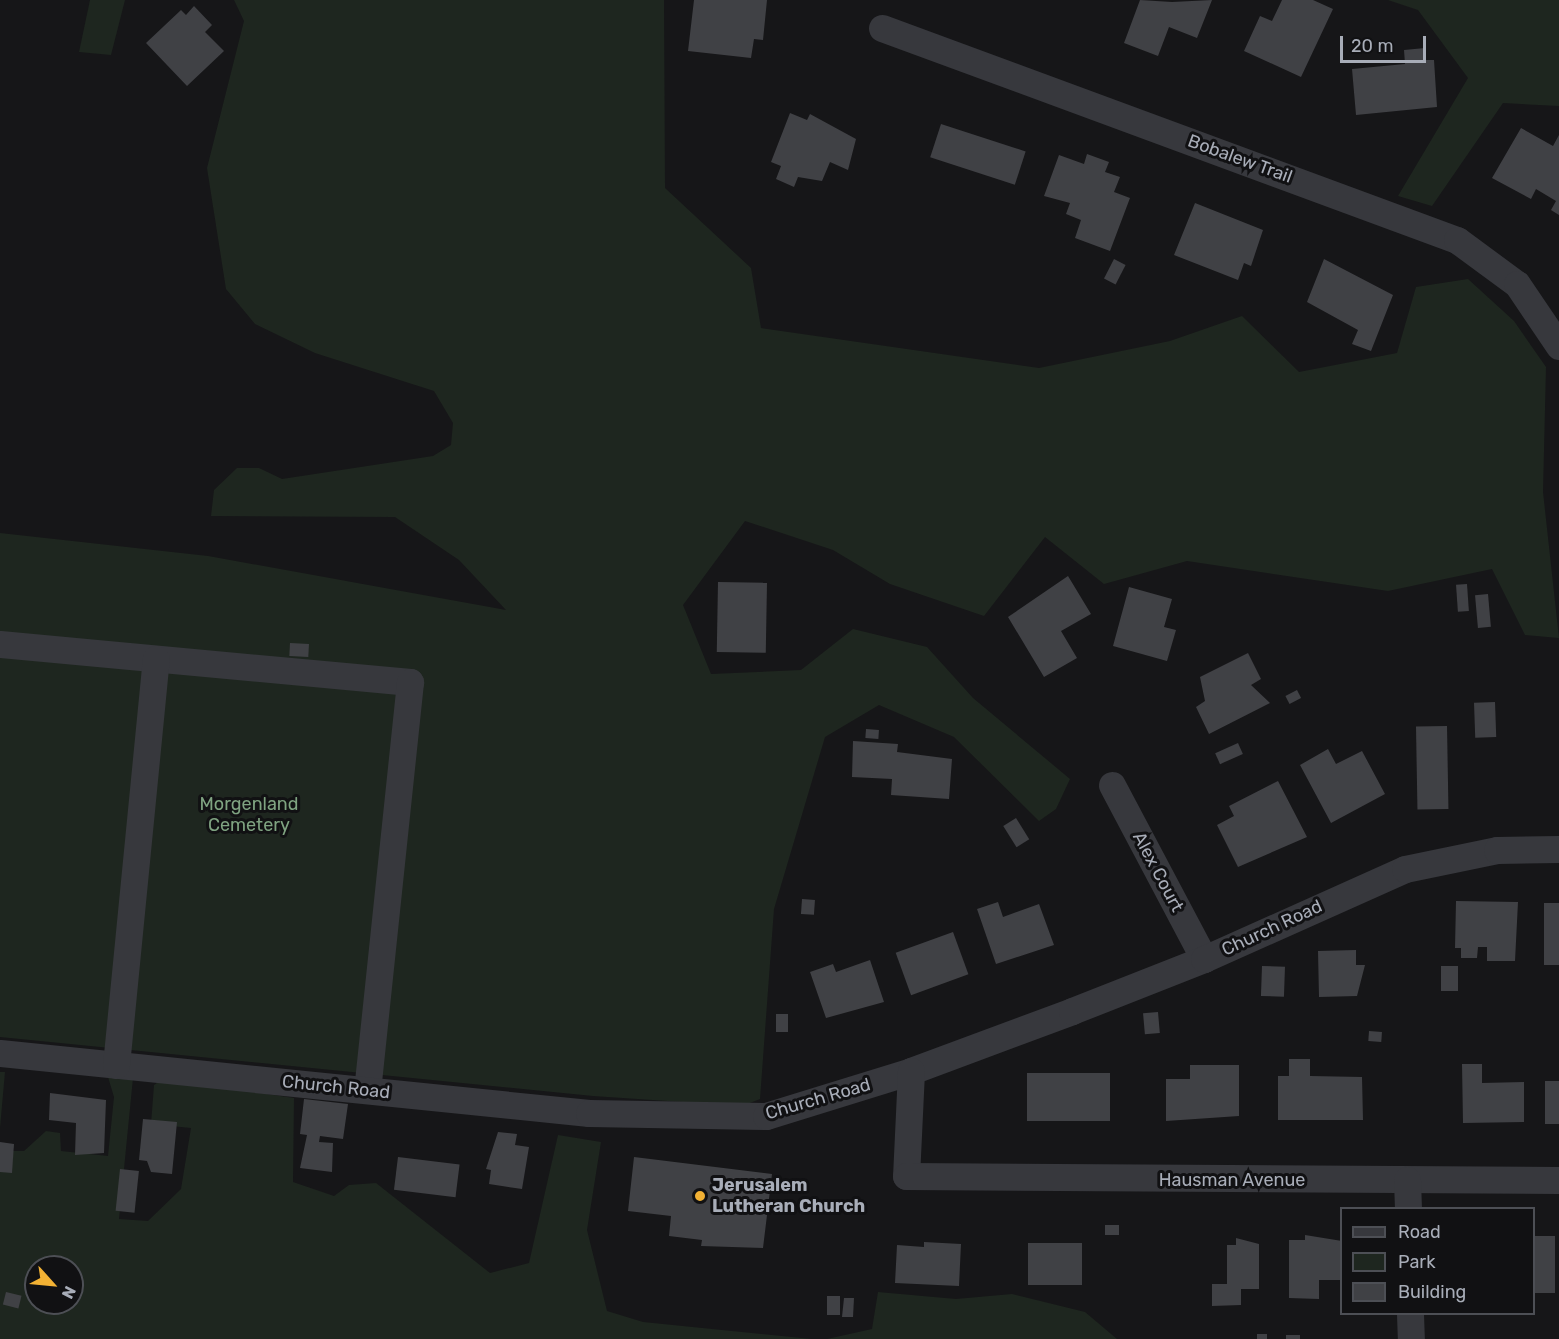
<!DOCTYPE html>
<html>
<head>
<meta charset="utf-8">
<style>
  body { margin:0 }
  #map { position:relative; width:1559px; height:1339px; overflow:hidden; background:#161618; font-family:Rubik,sans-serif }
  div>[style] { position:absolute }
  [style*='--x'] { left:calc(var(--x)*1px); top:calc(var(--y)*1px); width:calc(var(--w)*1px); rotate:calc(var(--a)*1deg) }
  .green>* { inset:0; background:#1e261f }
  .building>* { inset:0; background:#404145; transform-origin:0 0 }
  .minor>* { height:27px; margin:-13.5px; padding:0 13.5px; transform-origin:13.5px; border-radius:13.5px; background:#37383d }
  .dots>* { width:16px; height:16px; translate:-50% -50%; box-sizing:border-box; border:3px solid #111113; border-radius:50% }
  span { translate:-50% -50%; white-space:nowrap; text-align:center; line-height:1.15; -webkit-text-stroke:6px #111113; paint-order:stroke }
  .street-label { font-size:18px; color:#a8adb8 }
  .park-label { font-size:18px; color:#7fa381 }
  .poi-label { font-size:18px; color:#a8adb8; font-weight:700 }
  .left { translate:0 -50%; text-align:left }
  .legend { position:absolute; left:1340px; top:1207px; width:195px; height:108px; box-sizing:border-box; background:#111113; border:2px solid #4d4f55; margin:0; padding:8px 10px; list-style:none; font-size:18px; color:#a8adb8 }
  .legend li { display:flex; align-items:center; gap:12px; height:30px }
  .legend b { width:30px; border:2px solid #4d4f55 }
  .north { position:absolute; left:24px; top:1255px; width:60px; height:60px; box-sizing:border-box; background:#111113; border:2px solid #4d4f55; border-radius:50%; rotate:117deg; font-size:16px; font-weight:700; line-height:24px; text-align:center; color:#a8adb8 }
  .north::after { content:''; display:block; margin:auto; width:21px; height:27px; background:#f2b134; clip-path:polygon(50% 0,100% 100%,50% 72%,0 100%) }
  .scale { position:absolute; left:1340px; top:36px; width:86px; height:27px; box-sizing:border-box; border:3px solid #a8adb8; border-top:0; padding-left:8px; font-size:18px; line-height:21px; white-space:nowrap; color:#a8adb8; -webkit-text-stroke:4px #111113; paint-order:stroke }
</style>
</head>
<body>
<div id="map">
  <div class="green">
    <div style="clip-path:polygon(90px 0,125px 0,111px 55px,79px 52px)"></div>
    <div style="clip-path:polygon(234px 0,664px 0,665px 188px,751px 268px,761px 328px,1039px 368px,1170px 341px,1242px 316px,1299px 372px,1397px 353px,1416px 287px,1468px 279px,1514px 321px,1546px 367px,1543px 492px,1559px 638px,1525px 635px,1492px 569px,1388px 591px,1187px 561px,1104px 584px,1045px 537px,984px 616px,890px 584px,833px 550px,745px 521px,683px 605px,711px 674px,801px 670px,853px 629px,927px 647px,973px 698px,1070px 779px,1056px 809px,1039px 821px,954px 737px,879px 705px,825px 737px,774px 909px,760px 1099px,742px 1106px,593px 1096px,0 1037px,0 533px,208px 556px,506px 610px,459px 560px,395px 517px,211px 516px,214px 490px,237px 468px,259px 468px,282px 479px,433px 456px,451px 445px,453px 423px,434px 391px,315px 353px,255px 324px,226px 289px,207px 168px,244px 21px)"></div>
    <div style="clip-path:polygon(1388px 0,1559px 0,1559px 106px,1503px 103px,1432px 206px,1398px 196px,1468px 78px,1418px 10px)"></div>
    <div style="clip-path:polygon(0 1072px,5px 1072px,0 1128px)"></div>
    <div style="clip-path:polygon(evenodd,108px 1077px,133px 1078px,119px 1219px,148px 1221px,181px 1189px,191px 1128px,151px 1124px,154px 1085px,163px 1079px,294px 1098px,293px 1182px,334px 1196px,349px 1185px,376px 1183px,490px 1273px,529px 1263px,558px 1135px,601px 1142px,587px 1230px,607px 1311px,643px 1322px,812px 1339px,0 1339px,0 1151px,24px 1151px,46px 1131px,60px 1133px,61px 1151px,108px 1156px,114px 1097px,108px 1077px,36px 1267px,72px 1267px,72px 1303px,36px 1303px,36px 1267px)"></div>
    <div style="clip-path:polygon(878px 1292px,956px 1299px,1012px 1294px,1085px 1312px,1117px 1339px,827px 1339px,872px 1329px)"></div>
  </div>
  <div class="building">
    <div style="clip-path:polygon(694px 0,767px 0,763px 40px,754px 39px,751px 58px,688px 51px)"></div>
    <div style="clip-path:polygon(1140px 0,1172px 2px,1212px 0,1197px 38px,1169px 27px,1158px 56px,1124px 43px)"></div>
    <div style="clip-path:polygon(1282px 0,1313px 0,1333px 9px,1301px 77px,1244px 51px,1260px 16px,1272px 21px)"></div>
    <div style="clip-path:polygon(194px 6px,212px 25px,205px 32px,224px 51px,187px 86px,146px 43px,181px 10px,186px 15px)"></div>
    <div style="clip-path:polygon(1425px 48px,1425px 60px,1434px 60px,1437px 107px,1356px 115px,1352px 69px,1405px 64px,1404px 50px)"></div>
    <div style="clip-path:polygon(790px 113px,807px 120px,810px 114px,856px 139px,848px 170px,830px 162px,822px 181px,798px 177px,794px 187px,776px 179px,781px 166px,771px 162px)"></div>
    <div style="left:941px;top:124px;width:89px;height:35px;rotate:18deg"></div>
    <div style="clip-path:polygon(1521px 128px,1553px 146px,1559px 135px,1559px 215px,1551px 210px,1556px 201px,1536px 189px,1531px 199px,1492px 178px)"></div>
    <div style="clip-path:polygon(1087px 154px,1109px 162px,1105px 172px,1120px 177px,1114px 192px,1130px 198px,1110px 251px,1075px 238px,1081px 220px,1066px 214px,1070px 203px,1044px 196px,1059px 155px,1084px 164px)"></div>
    <div style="clip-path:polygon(1195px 203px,1263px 230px,1251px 266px,1244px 263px,1238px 280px,1174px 255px)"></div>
    <div style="left:1114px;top:259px;width:13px;height:22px;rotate:27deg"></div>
    <div style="clip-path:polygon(1324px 259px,1393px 295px,1371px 351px,1352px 344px,1358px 330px,1307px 302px)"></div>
    <div style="clip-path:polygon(1068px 576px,1091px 614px,1061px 631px,1077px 658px,1044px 677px,1008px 617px)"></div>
    <div style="left:718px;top:582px;width:49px;height:70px;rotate:1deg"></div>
    <div style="left:1467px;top:584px;width:27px;height:11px;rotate:86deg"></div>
    <div style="clip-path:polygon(1129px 587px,1172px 599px,1164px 627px,1176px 630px,1167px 661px,1113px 646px)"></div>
    <div style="left:1488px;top:594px;width:33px;height:13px;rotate:85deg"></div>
    <div style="left:290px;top:643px;width:19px;height:13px;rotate:3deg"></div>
    <div style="clip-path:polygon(1248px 653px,1261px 679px,1251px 685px,1270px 703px,1209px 734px,1196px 707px,1205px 701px,1200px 677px)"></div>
    <div style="left:1297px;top:690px;width:9px;height:13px;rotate:63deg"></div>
    <div style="left:1495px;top:702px;width:35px;height:21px;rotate:88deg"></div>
    <div style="left:1447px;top:726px;width:83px;height:31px;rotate:89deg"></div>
    <div style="left:866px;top:729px;width:13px;height:9px;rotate:4deg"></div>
    <div style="clip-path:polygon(853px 741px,898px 744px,897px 752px,952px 759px,949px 799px,891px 795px,892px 779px,852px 777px)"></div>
    <div style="left:1238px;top:743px;width:12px;height:25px;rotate:66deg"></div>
    <div style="clip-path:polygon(1328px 749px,1336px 764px,1362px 751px,1385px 794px,1331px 823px,1300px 765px)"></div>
    <div style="clip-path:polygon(1278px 781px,1307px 837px,1238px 867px,1217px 825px,1234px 816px,1229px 806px)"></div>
    <div style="left:1016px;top:818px;width:25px;height:15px;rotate:58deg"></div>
    <div style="left:802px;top:899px;width:13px;height:15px;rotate:4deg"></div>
    <div style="clip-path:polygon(1456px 901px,1518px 902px,1515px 961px,1487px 961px,1487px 947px,1478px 947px,1477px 958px,1461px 958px,1461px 948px,1455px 948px)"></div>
    <div style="clip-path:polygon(998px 902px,1003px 917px,1039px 904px,1054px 945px,996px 964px,977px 909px)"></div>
    <div style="left:1559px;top:903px;width:62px;height:15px;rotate:90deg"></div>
    <div style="left:953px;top:932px;width:45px;height:61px;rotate:70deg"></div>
    <div style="clip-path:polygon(1356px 950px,1356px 965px,1365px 965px,1357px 996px,1319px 997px,1318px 951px)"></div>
    <div style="clip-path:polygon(870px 960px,884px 1002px,826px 1018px,810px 972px,833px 964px,836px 972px)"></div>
    <div style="left:1262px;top:966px;width:23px;height:30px;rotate:2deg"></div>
    <div style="left:1441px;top:966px;width:17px;height:25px"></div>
    <div style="left:1158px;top:1012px;width:21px;height:15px;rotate:85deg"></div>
    <div style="left:776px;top:1014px;width:12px;height:18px"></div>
    <div style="left:1369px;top:1031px;width:13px;height:10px;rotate:4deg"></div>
    <div style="clip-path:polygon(1289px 1059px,1310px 1059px,1310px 1076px,1362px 1077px,1363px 1120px,1278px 1120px,1278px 1076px,1289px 1076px)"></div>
    <div style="clip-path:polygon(1462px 1064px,1482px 1064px,1482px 1083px,1524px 1082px,1524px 1122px,1463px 1123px)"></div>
    <div style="clip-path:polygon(1190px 1065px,1239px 1065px,1239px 1116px,1166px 1121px,1166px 1079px,1190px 1079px)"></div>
    <div style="left:1110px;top:1073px;width:48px;height:83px;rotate:90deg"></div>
    <div style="left:1545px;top:1081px;width:14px;height:43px"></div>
    <div style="clip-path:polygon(50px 1093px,106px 1100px,104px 1153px,75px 1155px,76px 1123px,49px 1120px)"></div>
    <div style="clip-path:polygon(304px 1099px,348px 1104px,343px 1139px,320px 1136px,319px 1142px,333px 1143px,332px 1172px,300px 1168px,307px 1135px,300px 1134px)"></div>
    <div style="clip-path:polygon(143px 1119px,177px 1122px,172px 1174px,151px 1172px,147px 1161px,139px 1160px)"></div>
    <div style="clip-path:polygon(498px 1132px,517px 1134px,515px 1145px,529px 1147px,522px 1189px,489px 1184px,491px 1170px,486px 1169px)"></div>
    <div style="clip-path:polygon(0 1142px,14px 1144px,12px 1173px,0 1172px)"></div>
    <div style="left:398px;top:1157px;width:62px;height:33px;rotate:7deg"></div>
    <div style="clip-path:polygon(634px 1157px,772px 1174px,763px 1248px,701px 1246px,702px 1240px,669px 1236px,671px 1216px,628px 1211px)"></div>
    <div style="left:120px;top:1169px;width:19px;height:42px;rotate:6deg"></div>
    <div style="left:1105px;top:1225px;width:14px;height:10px"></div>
    <div style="clip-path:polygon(1305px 1235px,1342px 1241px,1342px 1280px,1319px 1280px,1319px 1299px,1289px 1298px,1289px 1240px,1305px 1240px)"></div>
    <div style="left:1534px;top:1236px;width:21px;height:57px"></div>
    <div style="clip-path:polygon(1236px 1238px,1259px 1244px,1259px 1289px,1241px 1289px,1241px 1305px,1212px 1306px,1212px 1284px,1227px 1284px,1227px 1245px,1236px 1245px)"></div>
    <div style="clip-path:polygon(924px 1242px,961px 1244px,959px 1286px,895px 1283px,897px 1245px,924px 1247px)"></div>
    <div style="left:1028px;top:1243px;width:54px;height:42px"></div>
    <div style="left:6px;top:1292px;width:16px;height:13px;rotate:14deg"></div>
    <div style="left:827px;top:1296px;width:13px;height:19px"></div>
    <div style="clip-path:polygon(844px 1298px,854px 1298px,853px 1317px,842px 1317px)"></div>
    <div style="left:1257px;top:1334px;width:10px;height:5px"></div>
    <div style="left:1286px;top:1335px;width:14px;height:4px"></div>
  </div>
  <div class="minor">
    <div style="--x:882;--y:28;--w:613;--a:20.24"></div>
    <div style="--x:1457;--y:240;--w:74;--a:36.3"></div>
    <div style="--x:1517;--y:284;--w:75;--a:55.9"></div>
    <div style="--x:0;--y:644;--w:412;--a:5.3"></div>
    <div style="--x:410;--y:682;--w:410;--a:96"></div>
    <div style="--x:1112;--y:785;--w:197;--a:62.1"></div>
    <div style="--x:0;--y:1053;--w:592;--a:5.82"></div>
    <div style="--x:589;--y:1113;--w:177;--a:1"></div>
    <div style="--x:766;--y:1116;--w:152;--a:-17.2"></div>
    <div style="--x:911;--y:1071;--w:172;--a:-20.4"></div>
    <div style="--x:1072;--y:1011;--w:142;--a:-21.5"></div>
    <div style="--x:1204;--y:959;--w:220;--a:-24.1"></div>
    <div style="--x:1405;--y:869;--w:94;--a:-11.7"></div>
    <div style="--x:1497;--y:850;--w:62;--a:-0.9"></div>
    <div style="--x:116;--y:1065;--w:408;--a:-84.4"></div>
    <div style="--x:911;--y:1071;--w:105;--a:92.7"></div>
    <div style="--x:906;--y:1176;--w:653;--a:0.35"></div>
    <div style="--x:1407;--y:1180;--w:28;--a:88"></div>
    <div style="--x:1410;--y:1314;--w:25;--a:88"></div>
  </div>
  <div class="dots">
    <div style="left:700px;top:1196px;background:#f2b134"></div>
  </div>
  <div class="street-label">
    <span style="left:1240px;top:159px;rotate:20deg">Bobalew Trail</span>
    <span style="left:1158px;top:872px;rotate:62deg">Alex Court</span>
    <span style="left:1272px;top:928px;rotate:-25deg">Church Road</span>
    <span style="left:336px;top:1087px;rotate:6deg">Church Road</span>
    <span style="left:818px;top:1099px;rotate:-16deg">Church Road</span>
    <span style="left:1232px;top:1180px">Hausman Avenue</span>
  </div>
  <div class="park-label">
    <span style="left:249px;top:815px">Morgenland<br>Cemetery</span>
  </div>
  <div class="poi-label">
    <span class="left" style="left:712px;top:1196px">Jerusalem<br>Lutheran Church</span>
  </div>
  <ul class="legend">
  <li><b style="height:8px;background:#37383d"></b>Road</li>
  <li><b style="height:16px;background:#1e261f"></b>Park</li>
  <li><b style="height:16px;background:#404145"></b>Building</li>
  </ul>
  <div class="north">N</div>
  <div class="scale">20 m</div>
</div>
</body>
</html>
